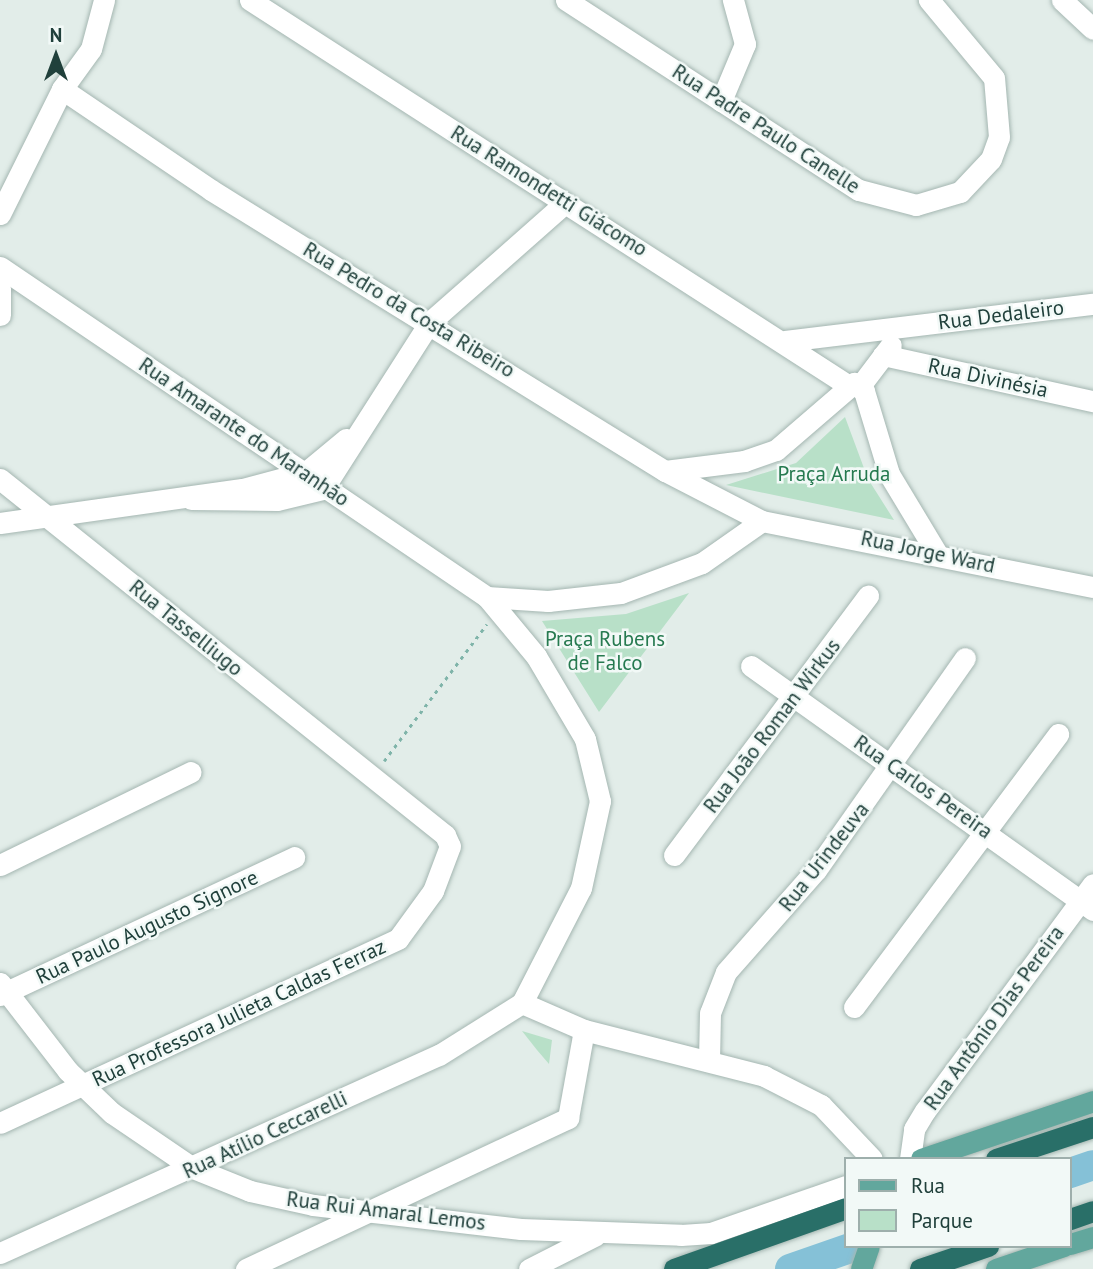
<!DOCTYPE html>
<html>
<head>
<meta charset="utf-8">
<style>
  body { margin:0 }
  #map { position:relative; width:1093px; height:1269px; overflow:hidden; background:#e2ede9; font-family:"PT Sans",sans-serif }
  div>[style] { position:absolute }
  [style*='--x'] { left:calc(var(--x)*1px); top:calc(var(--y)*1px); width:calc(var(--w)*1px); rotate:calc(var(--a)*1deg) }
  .green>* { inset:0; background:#b8e0c8 }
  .river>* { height:30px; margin:-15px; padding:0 15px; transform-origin:15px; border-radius:15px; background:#85c1d7 }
  .path>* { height:2.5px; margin-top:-1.25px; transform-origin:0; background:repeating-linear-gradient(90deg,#7fb4a9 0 3.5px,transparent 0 8.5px) }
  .roads { filter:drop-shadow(0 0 2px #a4b6b1) drop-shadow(0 0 2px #a4b6b1) }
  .minor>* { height:21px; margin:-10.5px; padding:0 10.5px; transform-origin:10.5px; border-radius:10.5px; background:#fff }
  .major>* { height:21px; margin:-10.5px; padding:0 10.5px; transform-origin:10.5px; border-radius:10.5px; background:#62a79d }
  .highway>* { height:21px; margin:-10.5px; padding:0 10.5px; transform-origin:10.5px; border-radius:10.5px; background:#296f68 }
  span { translate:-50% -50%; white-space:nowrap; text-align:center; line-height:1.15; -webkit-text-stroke:5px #f2f9f7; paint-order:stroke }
  .street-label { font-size:21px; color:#20403b }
  .park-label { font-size:21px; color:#267a50 }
  .legend { position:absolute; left:844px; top:1157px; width:228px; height:91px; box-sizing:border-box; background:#f2f9f7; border:2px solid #9eafac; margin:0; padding:9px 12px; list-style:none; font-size:21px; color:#20403b }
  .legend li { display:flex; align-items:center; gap:14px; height:35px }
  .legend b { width:35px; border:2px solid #9eafac }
  .north { position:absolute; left:21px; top:21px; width:70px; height:70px; -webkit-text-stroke:5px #f2f9f7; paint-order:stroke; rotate:0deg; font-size:19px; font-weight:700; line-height:28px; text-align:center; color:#20403b }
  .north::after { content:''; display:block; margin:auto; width:24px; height:32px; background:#20403b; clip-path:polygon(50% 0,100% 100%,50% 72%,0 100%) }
</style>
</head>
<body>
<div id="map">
  <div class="green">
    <div style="clip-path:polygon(845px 417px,868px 479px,894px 520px,726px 485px,796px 463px)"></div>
    <div style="clip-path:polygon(689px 593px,599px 712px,542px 621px,626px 614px)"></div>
    <div style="clip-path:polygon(522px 1031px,552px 1040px,549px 1064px,537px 1050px)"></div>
  </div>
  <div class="river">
    <div style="--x:1070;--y:1173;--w:24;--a:-19"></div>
    <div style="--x:790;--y:1269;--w:70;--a:-19.2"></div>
  </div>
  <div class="path">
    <div style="--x:384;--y:761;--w:171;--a:-53.1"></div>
  </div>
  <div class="roads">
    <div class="minor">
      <div style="--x:250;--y:0;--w:709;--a:32.79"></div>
      <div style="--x:566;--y:0;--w:349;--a:33"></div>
      <div style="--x:859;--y:190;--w:59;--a:14.7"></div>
      <div style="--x:916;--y:205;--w:46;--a:-16.5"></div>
      <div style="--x:960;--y:192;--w:45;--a:-46.8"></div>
      <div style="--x:991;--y:159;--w:23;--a:-70"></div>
      <div style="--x:999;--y:137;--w:59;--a:-94.8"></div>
      <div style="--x:994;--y:78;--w:102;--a:-129.8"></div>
      <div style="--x:1062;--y:0;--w:42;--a:43.1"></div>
      <div style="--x:62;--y:89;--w:180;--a:34.1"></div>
      <div style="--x:211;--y:190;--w:534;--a:31.76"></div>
      <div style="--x:665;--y:471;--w:109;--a:27.3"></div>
      <div style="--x:762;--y:521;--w:338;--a:11.3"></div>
      <div style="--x:721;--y:101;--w:62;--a:-67.2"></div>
      <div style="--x:745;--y:44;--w:46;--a:-105.3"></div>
      <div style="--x:0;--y:214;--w:140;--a:-63.6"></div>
      <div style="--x:62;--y:89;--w:49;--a:-54.1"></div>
      <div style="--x:91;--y:49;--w:51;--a:-75.1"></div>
      <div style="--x:0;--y:267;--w:588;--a:34.12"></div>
      <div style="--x:487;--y:597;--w:77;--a:50.3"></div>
      <div style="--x:536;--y:656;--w:96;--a:59.4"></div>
      <div style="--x:585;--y:739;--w:64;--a:76.4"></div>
      <div style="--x:600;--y:801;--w:89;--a:102.3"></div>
      <div style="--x:581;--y:888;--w:129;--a:117.2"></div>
      <div style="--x:522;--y:1003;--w:68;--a:23.5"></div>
      <div style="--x:584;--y:1030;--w:186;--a:14.3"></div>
      <div style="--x:764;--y:1076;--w:64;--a:27"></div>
      <div style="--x:821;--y:1105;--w:74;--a:46.6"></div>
      <div style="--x:0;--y:288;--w:27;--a:90"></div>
      <div style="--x:785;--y:341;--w:310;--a:-6.9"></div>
      <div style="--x:883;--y:355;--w:215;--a:12.4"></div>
      <div style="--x:860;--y:386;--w:51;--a:-52.9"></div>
      <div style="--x:665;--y:471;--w:80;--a:-7.2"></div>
      <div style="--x:744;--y:461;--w:34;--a:-19"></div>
      <div style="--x:776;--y:450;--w:103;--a:-40.7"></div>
      <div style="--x:854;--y:383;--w:13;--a:39"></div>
      <div style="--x:864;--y:391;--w:87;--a:73.2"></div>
      <div style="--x:889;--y:474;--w:91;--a:58.9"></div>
      <div style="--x:0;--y:479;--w:570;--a:38.66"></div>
      <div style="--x:445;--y:835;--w:12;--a:66"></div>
      <div style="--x:450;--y:846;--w:48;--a:110.7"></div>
      <div style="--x:433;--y:891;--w:59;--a:126.1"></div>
      <div style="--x:398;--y:939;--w:438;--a:155.2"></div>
      <div style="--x:191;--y:499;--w:86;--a:0.7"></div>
      <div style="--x:277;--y:500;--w:47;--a:-13.4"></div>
      <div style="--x:323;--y:489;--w:198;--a:-57.4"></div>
      <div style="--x:430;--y:322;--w:180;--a:-41.4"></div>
      <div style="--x:0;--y:523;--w:245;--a:-8"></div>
      <div style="--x:243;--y:489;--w:65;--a:-15.1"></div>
      <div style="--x:306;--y:472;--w:52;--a:-39.5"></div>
      <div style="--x:487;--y:597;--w:61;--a:3.8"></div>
      <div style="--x:548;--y:601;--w:73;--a:-6.3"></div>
      <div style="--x:621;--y:593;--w:86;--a:-20.3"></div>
      <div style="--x:702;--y:563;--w:73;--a:-35"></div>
      <div style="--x:751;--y:666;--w:420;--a:35.5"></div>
      <div style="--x:674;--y:855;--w:324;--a:-53.2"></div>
      <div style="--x:0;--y:865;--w:212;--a:-26"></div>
      <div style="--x:0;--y:983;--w:111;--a:52.3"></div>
      <div style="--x:68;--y:1071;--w:61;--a:43.7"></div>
      <div style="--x:112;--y:1113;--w:98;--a:34.2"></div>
      <div style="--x:193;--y:1168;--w:61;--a:22"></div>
      <div style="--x:250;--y:1191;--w:65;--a:12.5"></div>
      <div style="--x:313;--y:1205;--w:209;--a:6.6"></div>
      <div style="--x:521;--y:1229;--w:160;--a:2.1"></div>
      <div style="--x:681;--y:1235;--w:30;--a:-4"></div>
      <div style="--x:711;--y:1233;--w:143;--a:-19.2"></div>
      <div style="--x:0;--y:995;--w:325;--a:-25.1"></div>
      <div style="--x:854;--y:1007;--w:341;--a:-53.2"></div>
      <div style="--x:709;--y:1061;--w:48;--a:-88.8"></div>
      <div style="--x:710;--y:1013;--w:44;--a:-68.7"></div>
      <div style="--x:726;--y:972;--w:136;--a:-48.6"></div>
      <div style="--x:816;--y:870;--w:259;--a:-54.9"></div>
      <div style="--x:910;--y:1159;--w:30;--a:-82"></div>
      <div style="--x:914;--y:1129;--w:21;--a:-59"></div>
      <div style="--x:925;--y:1111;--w:282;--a:-53.5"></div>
      <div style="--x:0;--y:1253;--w:482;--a:-24.3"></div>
      <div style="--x:439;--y:1055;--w:98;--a:-32.1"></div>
      <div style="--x:246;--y:1269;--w:356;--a:-25.1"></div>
      <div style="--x:568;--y:1118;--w:89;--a:-79.7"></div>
      <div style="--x:529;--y:1269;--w:75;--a:-26.9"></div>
    </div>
    <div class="major">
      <div style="--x:921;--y:1159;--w:182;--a:-18.6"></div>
      <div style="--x:1070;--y:1244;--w:24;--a:-17"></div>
      <div style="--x:861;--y:1269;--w:24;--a:-71"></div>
      <div style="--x:996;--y:1269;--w:72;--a:-18.7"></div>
    </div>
    <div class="highway">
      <div style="--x:996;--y:1159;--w:102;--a:-18.3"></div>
      <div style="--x:1070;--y:1219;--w:24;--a:-19"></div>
      <div style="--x:674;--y:1269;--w:182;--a:-19.5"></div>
      <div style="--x:920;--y:1269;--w:72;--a:-18.7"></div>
    </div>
  </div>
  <div class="street-label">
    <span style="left:766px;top:129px;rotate:33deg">Rua Padre Paulo Canelle</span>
    <span style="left:549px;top:191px;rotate:32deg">Rua Ramondetti Giácomo</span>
    <span style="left:409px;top:310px;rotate:31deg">Rua Pedro da Costa Ribeiro</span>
    <span style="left:1001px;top:315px;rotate:-7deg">Rua Dedaleiro</span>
    <span style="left:988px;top:378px;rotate:12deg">Rua Divinésia</span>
    <span style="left:244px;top:432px;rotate:34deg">Rua Amarante do Maranhão</span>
    <span style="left:928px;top:552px;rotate:12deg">Rua Jorge Ward</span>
    <span style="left:186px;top:628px;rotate:39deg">Rua Tasselliugo</span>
    <span style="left:772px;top:726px;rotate:-53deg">Rua João Roman Wirkus</span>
    <span style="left:923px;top:787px;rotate:35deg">Rua Carlos Pereira</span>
    <span style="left:824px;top:857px;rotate:-52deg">Rua Urindeuva</span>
    <span style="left:147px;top:927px;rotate:-25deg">Rua Paulo Augusto Signore</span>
    <span style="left:239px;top:1013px;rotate:-25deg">Rua Professora Julieta Caldas Ferraz</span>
    <span style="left:994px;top:1018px;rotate:-54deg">Rua Antônio Dias Pereira</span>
    <span style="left:265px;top:1135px;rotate:-25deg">Rua Atílio Ceccarelli</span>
    <span style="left:386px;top:1211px;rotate:7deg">Rua Rui Amaral Lemos</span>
  </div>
  <div class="park-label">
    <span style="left:834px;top:474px">Praça Arruda</span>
    <span style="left:605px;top:651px">Praça Rubens<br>de Falco</span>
  </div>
  <ul class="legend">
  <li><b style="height:9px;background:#62a79d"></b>Rua</li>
  <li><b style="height:19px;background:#b8e0c8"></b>Parque</li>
  </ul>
  <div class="north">N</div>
</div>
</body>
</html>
